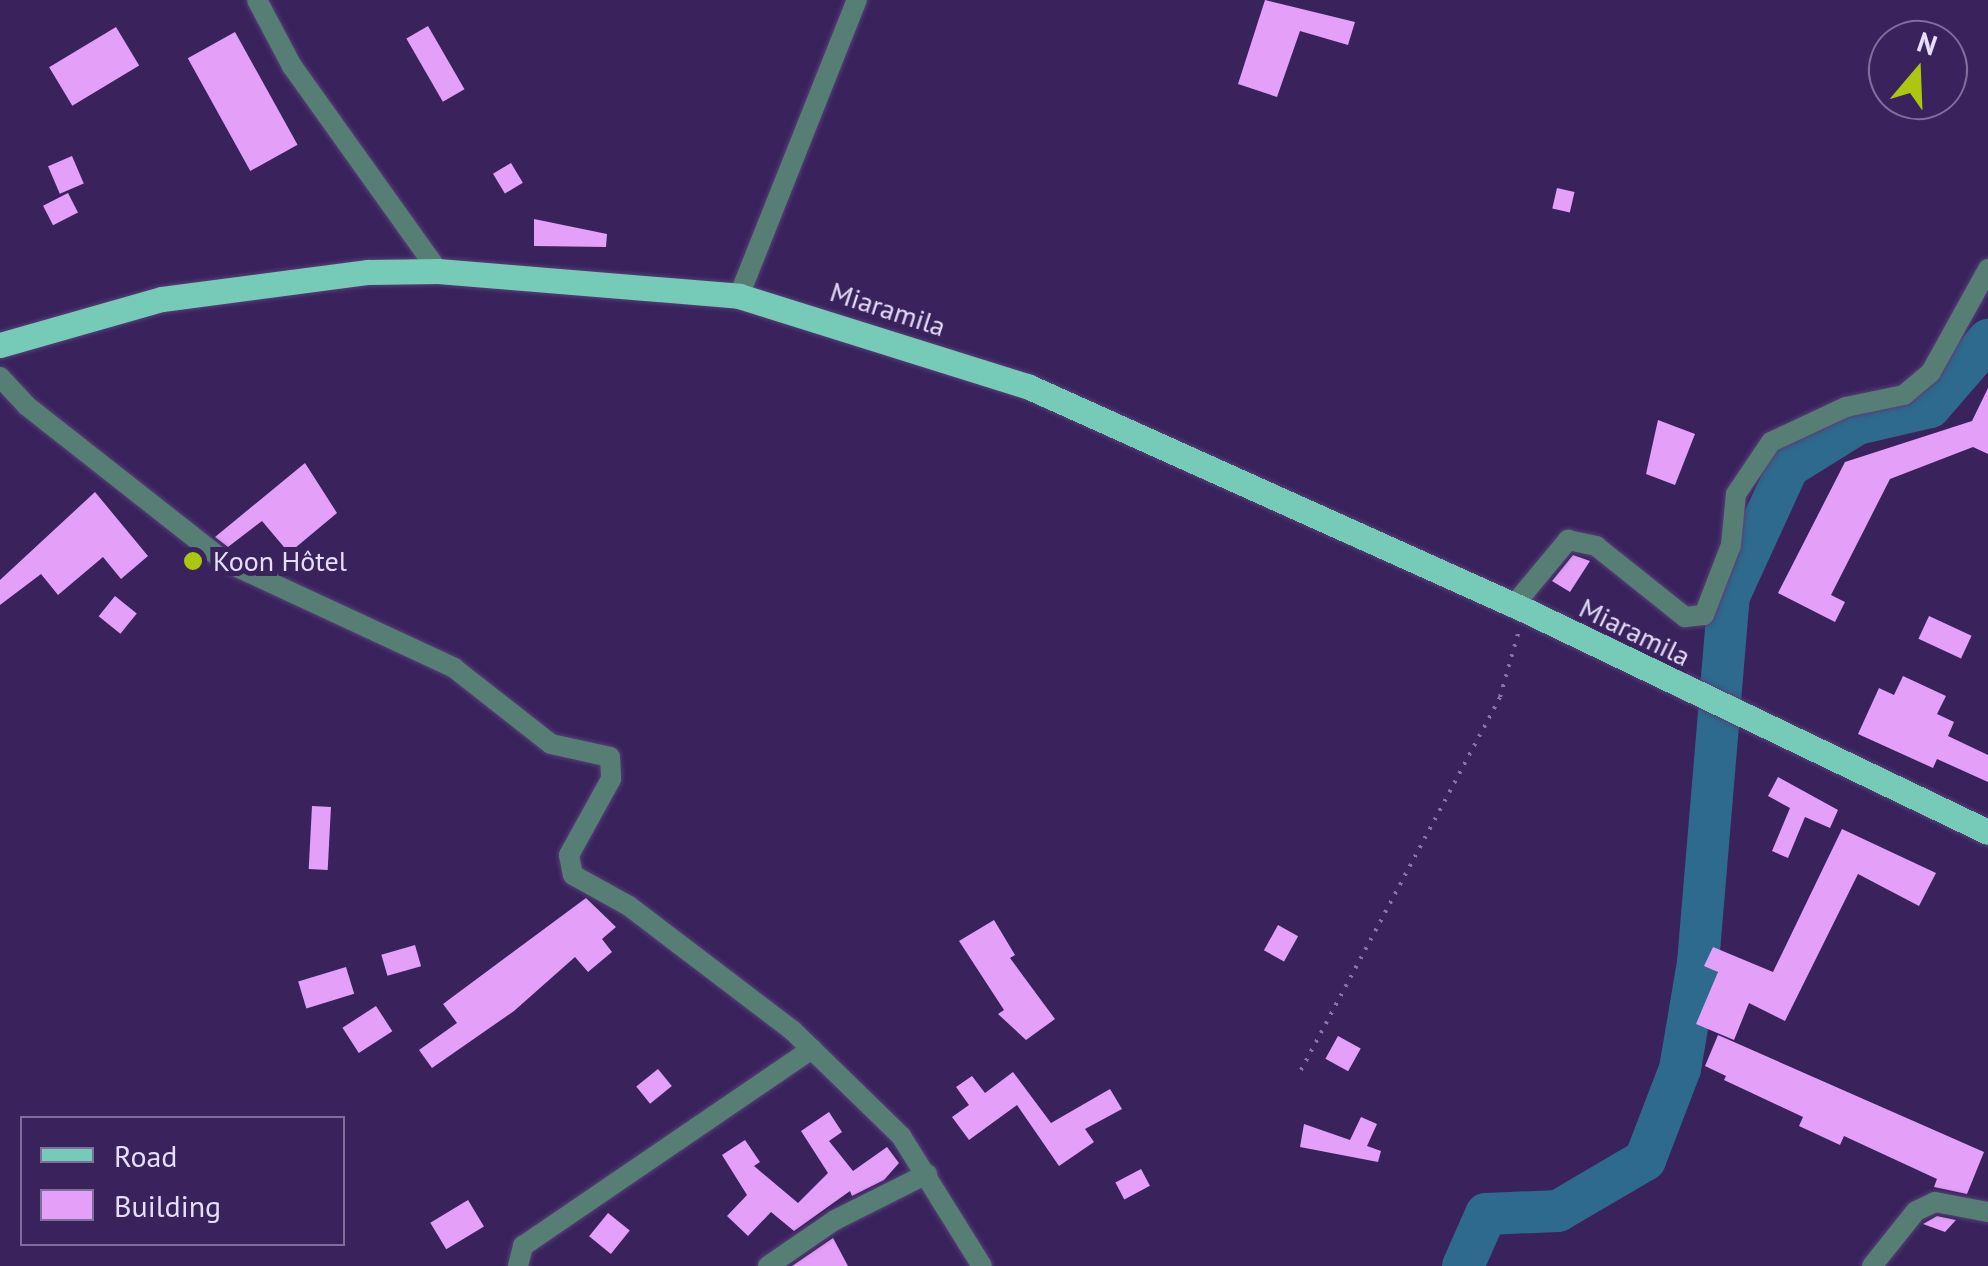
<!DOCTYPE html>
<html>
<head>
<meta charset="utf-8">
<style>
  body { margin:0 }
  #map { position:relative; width:1988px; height:1266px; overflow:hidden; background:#3a225d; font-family:"PT Sans",sans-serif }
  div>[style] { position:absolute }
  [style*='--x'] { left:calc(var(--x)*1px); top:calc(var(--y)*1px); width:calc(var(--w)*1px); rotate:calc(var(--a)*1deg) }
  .river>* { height:42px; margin:-21px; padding:0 21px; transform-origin:21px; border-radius:21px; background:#2d6a8e }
  .building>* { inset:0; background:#e49ff8; transform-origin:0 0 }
  .path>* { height:4px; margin-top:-2px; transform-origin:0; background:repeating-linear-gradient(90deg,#8776a4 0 2.5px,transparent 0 10.5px) }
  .roads { filter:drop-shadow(0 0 2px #564076) drop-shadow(0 0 2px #564076) }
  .minor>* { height:20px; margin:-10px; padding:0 10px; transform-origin:10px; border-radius:10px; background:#577e75 }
  .primary>* { height:25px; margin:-12.5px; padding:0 12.5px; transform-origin:12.5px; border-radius:12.5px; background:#76cab8 }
  .dots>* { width:28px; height:28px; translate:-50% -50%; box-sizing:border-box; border:5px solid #3a225d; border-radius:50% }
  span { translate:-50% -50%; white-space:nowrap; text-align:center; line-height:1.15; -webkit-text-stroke:10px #3a225d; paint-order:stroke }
  .street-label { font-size:28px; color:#e6defb }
  .poi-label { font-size:28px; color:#e6defb }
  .left { translate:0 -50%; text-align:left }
  .legend { position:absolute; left:20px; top:1116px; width:325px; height:130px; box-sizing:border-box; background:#3a225d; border:2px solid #7f6d9c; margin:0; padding:12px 18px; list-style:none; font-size:30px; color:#e6defb }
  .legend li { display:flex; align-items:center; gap:20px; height:50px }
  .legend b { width:50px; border:2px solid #7f6d9c }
  .north { position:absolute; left:1868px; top:20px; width:100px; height:100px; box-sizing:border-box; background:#3a225d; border:2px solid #7f6d9c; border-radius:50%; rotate:19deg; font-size:28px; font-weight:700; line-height:40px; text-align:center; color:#e6defb }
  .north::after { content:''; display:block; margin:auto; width:35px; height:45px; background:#adc610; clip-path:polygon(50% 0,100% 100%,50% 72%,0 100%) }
</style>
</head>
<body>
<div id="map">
  <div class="river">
    <div style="--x:1463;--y:1266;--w:57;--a:-66.1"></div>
    <div style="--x:1486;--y:1214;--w:72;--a:-2.4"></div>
    <div style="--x:1558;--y:1211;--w:101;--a:-30.4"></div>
    <div style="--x:1645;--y:1160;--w:97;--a:-69"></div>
    <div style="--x:1680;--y:1069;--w:108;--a:-80.4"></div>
    <div style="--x:1698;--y:963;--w:368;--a:-85.2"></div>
    <div style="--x:1729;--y:596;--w:142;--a:-65.4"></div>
    <div style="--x:1788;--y:467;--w:81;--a:-31.9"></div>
    <div style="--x:1857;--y:424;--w:75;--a:-13.1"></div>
    <div style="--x:1930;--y:407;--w:89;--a:-49.1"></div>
  </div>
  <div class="building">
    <div style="clip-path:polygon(1265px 0,1355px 22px,1348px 45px,1300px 31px,1277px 97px,1238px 84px)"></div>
    <div style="left:428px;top:26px;width:73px;height:25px;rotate:60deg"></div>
    <div style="left:116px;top:27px;width:45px;height:78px;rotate:59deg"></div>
    <div style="left:235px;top:32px;width:129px;height:54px;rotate:61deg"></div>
    <div style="left:72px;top:156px;width:30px;height:26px;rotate:67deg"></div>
    <div style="left:511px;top:163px;width:23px;height:21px;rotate:59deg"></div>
    <div style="left:1557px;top:188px;width:18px;height:21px;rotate:13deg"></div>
    <div style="left:68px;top:193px;width:22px;height:28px;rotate:63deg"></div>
    <div style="clip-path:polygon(534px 219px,607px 234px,606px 247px,534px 246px)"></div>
    <div style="clip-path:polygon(1988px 388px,1988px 454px,1973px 447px,1890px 479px,1831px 595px,1845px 602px,1835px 622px,1778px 593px,1845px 462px,1972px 421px)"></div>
    <div style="clip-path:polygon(1658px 420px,1695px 434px,1675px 485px,1646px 474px)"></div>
    <div style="clip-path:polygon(305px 463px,337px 513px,289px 553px,262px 521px,228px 547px,215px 537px)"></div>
    <div style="clip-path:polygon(95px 492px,148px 556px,121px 579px,103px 557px,58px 595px,41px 574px,0 605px,0 580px)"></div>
    <div style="clip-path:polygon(1573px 555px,1590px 561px,1570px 592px,1552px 581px)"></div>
    <div style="left:115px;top:596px;width:28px;height:26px;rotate:39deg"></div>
    <div style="left:1929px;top:616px;width:47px;height:25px;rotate:25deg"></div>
    <div style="clip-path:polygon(1903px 676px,1946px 696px,1937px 714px,1954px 722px,1948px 736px,1988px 755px,1988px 782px,1937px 759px,1933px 768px,1858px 734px,1879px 688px,1894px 695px)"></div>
    <div style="clip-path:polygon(1778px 777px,1838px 810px,1830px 828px,1805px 817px,1788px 858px,1772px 851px,1790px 808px,1768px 796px)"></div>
    <div style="left:312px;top:806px;width:19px;height:63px;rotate:3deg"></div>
    <div style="clip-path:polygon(1842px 829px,1936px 873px,1919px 906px,1858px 874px,1785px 1021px,1749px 1003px,1734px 1040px,1696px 1024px,1718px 972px,1704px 966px,1713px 947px,1773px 972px)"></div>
    <div style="clip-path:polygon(586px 898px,616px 927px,602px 939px,612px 952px,588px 972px,575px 957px,514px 1011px,432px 1068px,419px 1050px,457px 1023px,443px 1004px)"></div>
    <div style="clip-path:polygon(994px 920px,1015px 955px,1010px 958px,1055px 1019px,1026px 1040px,998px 1014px,1004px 1010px,959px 941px)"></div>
    <div style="left:1278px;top:925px;width:23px;height:29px;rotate:29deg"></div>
    <div style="left:415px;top:945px;width:22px;height:35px;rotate:74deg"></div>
    <div style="left:346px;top:967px;width:28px;height:50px;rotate:73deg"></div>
    <div style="left:376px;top:1006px;width:30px;height:40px;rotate:57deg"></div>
    <div style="clip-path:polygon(1718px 1035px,1984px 1152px,1967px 1194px,1934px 1187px,1937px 1179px,1844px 1136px,1840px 1145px,1799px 1126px,1803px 1117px,1724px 1080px,1726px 1076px,1705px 1066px)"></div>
    <div style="left:1338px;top:1036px;width:26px;height:26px;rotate:29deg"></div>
    <div style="left:658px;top:1069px;width:22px;height:28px;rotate:51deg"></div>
    <div style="clip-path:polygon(1013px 1072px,1051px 1123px,1110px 1089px,1122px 1109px,1085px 1129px,1094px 1142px,1059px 1166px,1017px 1105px,969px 1140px,952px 1117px,969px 1105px,956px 1087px,972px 1076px,985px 1093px)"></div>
    <div style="clip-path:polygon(829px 1112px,842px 1132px,829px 1141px,853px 1171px,887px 1147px,899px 1163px,884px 1180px,852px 1196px,850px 1191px,794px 1231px,771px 1212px,748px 1236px,727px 1216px,747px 1195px,722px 1155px,745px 1140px,760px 1162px,754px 1166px,798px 1203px,828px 1173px,801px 1131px)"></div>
    <div style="clip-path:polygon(1361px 1117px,1377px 1124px,1367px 1146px,1381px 1151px,1378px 1162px,1300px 1147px,1304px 1124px,1350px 1140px)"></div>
    <div style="left:1141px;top:1169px;width:19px;height:29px;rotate:62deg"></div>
    <div style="left:468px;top:1200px;width:31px;height:44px;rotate:59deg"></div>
    <div style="left:608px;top:1213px;width:28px;height:30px;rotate:39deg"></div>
    <div style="clip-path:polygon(1937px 1216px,1956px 1220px,1945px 1232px,1923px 1224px)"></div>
    <div style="clip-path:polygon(833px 1238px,848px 1266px,792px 1266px)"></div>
  </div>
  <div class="path">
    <div style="--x:1301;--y:1070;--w:423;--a:-61.9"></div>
    <div style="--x:1500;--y:697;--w:66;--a:-74.1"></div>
  </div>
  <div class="roads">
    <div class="minor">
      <div style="--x:257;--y:0;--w:75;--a:62.1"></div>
      <div style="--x:292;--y:66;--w:252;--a:54.5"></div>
      <div style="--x:739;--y:296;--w:319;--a:-68.3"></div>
      <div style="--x:0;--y:377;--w:40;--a:47"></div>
      <div style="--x:27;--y:406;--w:251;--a:38.2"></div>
      <div style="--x:224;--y:561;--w:254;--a:24.9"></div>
      <div style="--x:454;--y:668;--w:123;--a:38.1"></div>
      <div style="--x:551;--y:744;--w:60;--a:12.4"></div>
      <div style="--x:610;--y:757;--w:22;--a:87"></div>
      <div style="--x:611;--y:779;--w:87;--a:118.9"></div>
      <div style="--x:569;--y:855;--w:20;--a:79"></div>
      <div style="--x:573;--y:875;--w:64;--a:29"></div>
      <div style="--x:629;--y:906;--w:205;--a:37.3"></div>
      <div style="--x:792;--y:1030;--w:152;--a:44.2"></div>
      <div style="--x:901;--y:1136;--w:153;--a:58.1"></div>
      <div style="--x:1514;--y:605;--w:85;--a:-50.3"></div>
      <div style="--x:1568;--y:540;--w:29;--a:12"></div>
      <div style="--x:1596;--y:546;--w:114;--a:38.6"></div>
      <div style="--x:1685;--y:617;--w:19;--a:-6"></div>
      <div style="--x:1704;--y:615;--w:75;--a:-68.9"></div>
      <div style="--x:1731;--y:545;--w:51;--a:-84.4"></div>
      <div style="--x:1736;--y:494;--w:63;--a:-56.1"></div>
      <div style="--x:1771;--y:442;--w:83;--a:-25"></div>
      <div style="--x:1846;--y:407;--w:59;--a:-11.7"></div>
      <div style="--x:1904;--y:395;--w:35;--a:-40"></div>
      <div style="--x:1931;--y:372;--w:118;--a:-61"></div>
      <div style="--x:518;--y:1266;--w:21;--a:-76"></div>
      <div style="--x:523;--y:1246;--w:350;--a:-34.3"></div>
      <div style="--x:768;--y:1266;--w:81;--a:-34.5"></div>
      <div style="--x:835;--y:1220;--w:103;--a:-26.6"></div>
      <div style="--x:1872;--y:1266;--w:70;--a:-51.3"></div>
      <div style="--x:1916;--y:1211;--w:21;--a:-25"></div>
      <div style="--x:1935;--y:1202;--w:54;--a:10.7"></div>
    </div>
    <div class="primary">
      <div style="--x:0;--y:345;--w:168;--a:-15.9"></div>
      <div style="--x:162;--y:299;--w:208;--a:-7.5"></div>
      <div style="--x:368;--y:272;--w:70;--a:-0.8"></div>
      <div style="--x:438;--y:271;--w:302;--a:4.7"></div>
      <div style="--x:739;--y:296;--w:302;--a:17.4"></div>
      <div style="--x:1027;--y:386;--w:546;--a:24.22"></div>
      <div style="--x:1525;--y:610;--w:513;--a:25.62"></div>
    </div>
  </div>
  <div class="dots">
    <div style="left:193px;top:561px;background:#adc610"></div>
  </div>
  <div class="street-label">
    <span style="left:888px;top:309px;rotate:18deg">Miaramila</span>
    <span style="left:1635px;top:632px;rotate:26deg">Miaramila</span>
  </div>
  <div class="poi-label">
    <span class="left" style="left:213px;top:561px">Koon Hôtel</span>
  </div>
  <ul class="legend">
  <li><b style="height:12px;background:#76cab8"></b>Road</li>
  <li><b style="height:28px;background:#e49ff8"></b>Building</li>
  </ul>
  <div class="north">N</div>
</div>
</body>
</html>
